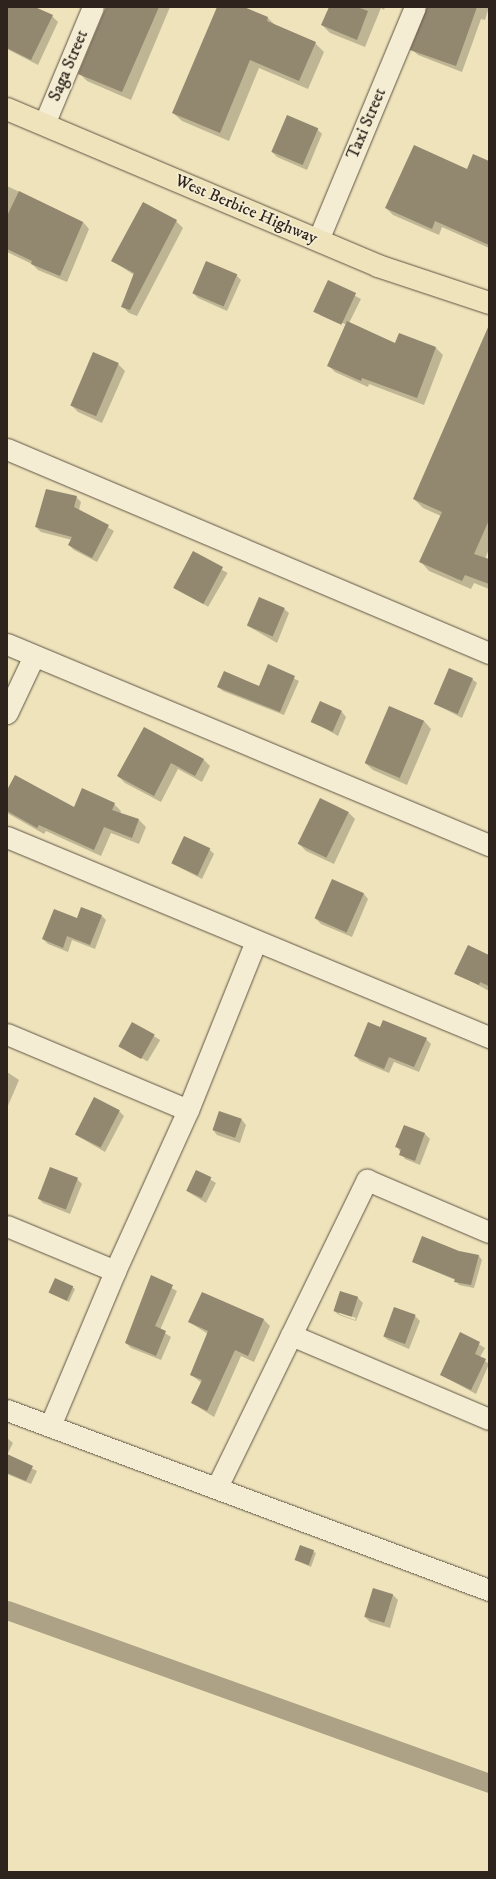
<!DOCTYPE html>
<html>
<head>
<meta charset="utf-8">
<style>
  body { margin:0 }
  #map { position:relative; width:496px; height:1879px; overflow:hidden; background:#eee3bb; font-family:"IM FELL DW Pica",serif }
  div>[style] { position:absolute }
  [style*='--x'] { left:calc(var(--x)*1px); top:calc(var(--y)*1px); width:calc(var(--w)*1px); rotate:calc(var(--a)*1deg) }
  .shadow>* { inset:0; background:#0003; transform-origin:0 0 }
  .canal>* { height:19px; margin:-9.5px; padding:0 9.5px; transform-origin:9.5px; border-radius:9.5px; background:#ada285 }
  .building>* { inset:0; background:#92876f; transform-origin:0 0 }
  .roads { filter:drop-shadow(0 0 1px #5f5344) drop-shadow(0 0 1px #5f5344) }
  .street>* { height:21px; margin:-10.5px; padding:0 10.5px; transform-origin:10.5px; border-radius:10.5px; background:#f4edd3 }
  .primary>* { height:22px; margin:-11px; padding:0 11px; transform-origin:11px; border-radius:11px; background:#eee3bb }
  span { translate:-50% -50%; white-space:nowrap; text-align:center; line-height:1.15; -webkit-text-stroke:3.5px #f4edd3; paint-order:stroke }
  .street-label { font-size:17px; color:#2f231d }
  .frame { position:absolute; inset:0; border:8px solid #2f231d; pointer-events:none }
</style>
</head>
<body>
<div id="map">
  <div class="shadow">
    <div style="clip-path:polygon(7px 7px,33px 7px,52px 16px,58px 22px,38px 65px,7px 49px)"></div>
    <div style="clip-path:polygon(107px 7px,170px 7px,131px 100px,87px 81px,79px 73px)"></div>
    <div style="clip-path:polygon(218px 7px,241px 7px,268px 18px,276px 26px,315px 43px,324px 52px,308px 89px,259px 68px,229px 141px,182px 121px,173px 113px)"></div>
    <div style="clip-path:polygon(330px 7px,385px 7px,384px 10px,381px 8px,365px 47px,330px 33px,322px 25px)"></div>
    <div style="clip-path:polygon(428px 7px,489px 7px,485px 20px,481px 19px,462px 72px,418px 55px,411px 49px)"></div>
    <div style="clip-path:polygon(287px 117px,317px 129px,322px 134px,307px 170px,277px 157px,272px 152px)"></div>
    <div style="clip-path:polygon(489px 163px,489px 248px,442px 227px,439px 235px,393px 215px,386px 208px)"></div>
    <div style="clip-path:polygon(7px 186px,83px 222px,89px 229px,67px 282px,38px 270px,32px 264px,7px 252px)"></div>
    <div style="clip-path:polygon(176px 221px,183px 228px,137px 316px,129px 313px,122px 306px,134px 275px,113px 261px)"></div>
    <div style="clip-path:polygon(236px 275px,241px 280px,227px 311px,198px 298px,193px 293px)"></div>
    <div style="clip-path:polygon(evenodd,329px 282px,361px 299px,349px 323px,396px 345px,436px 348px,443px 355px,424px 405px,369px 384px,368px 387px,335px 372px,328px 365px,345px 327px,316px 311px,329px 282px,320px 313px,347px 325px,346px 327px,320px 315px,320px 313px)"></div>
    <div style="clip-path:polygon(489px 355px,489px 549px,485px 559px,489px 560px,489px 589px,474px 583px,471px 589px,429px 571px,421px 562px,441px 516px,423px 508px,414px 499px)"></div>
    <div style="clip-path:polygon(118px 364px,125px 371px,102px 423px,78px 412px,71px 405px)"></div>
    <div style="clip-path:polygon(76px 497px,81px 502px,79px 510px,114px 531px,97px 562px,74px 550px,69px 545px,72px 540px,41px 532px,36px 527px)"></div>
    <div style="left:193px;top:553px;width:40px;height:39px;rotate:30deg"></div>
    <div style="clip-path:polygon(284px 609px,289px 613px,277px 643px,248px 626px)"></div>
    <div style="clip-path:polygon(269px 666px,299px 681px,284px 715px,223px 691px,218px 687px,259px 688px)"></div>
    <div style="clip-path:polygon(472px 679px,477px 683px,462px 718px,435px 704px)"></div>
    <div style="clip-path:polygon(390px 707px,424px 721px,431px 729px,407px 785px,373px 770px,365px 763px)"></div>
    <div style="clip-path:polygon(342px 712px,346px 717px,338px 736px,312px 721px)"></div>
    <div style="clip-path:polygon(144px 728px,204px 760px,210px 766px,202px 782px,178px 769px,161px 802px,125px 783px,118px 776px)"></div>
    <div style="clip-path:polygon(7px 792px,74px 808px,114px 804px,121px 811px,120px 814px,139px 820px,146px 827px,139px 844px,111px 833px,101px 856px,46px 831px,44px 834px,7px 813px)"></div>
    <div style="clip-path:polygon(348px 812px,355px 819px,334px 864px,306px 851px,299px 844px)"></div>
    <div style="clip-path:polygon(209px 849px,214px 854px,202px 879px,173px 864px)"></div>
    <div style="clip-path:polygon(364px 894px,368px 899px,352px 937px,321px 924px,316px 919px)"></div>
    <div style="clip-path:polygon(102px 916px,106px 920px,95px 949px,72px 940px,68px 952px,48px 944px,43px 939px,77px 920px)"></div>
    <div style="clip-path:polygon(489px 956px,489px 991px,456px 973px)"></div>
    <div style="left:132px;top:1023px;width:33px;height:25px;rotate:31deg"></div>
    <div style="clip-path:polygon(380px 1028px,426px 1039px,431px 1044px,419px 1072px,394px 1062px,389px 1073px,360px 1061px,355px 1056px)"></div>
    <div style="clip-path:polygon(7px 1072px,19px 1080px,7px 1108px)"></div>
    <div style="clip-path:polygon(119px 1111px,124px 1116px,105px 1152px,76px 1135px)"></div>
    <div style="clip-path:polygon(219px 1112px,242px 1120px,246px 1125px,240px 1143px,217px 1135px,213px 1130px)"></div>
    <div style="clip-path:polygon(404px 1126px,425px 1134px,430px 1139px,420px 1165px,405px 1159px,397px 1147px)"></div>
    <div style="clip-path:polygon(196px 1171px,216px 1183px,206px 1203px,187px 1191px)"></div>
    <div style="clip-path:polygon(77px 1179px,82px 1184px,70px 1214px,43px 1203px,38px 1198px)"></div>
    <div style="clip-path:polygon(459px 1252px,479px 1256px,482px 1260px,474px 1288px,459px 1285px,455px 1280px,413px 1262px)"></div>
    <div style="clip-path:polygon(151px 1277px,177px 1291px,160px 1330px,171px 1337px,161px 1360px,131px 1348px,126px 1343px)"></div>
    <div style="clip-path:polygon(72px 1287px,75px 1289px,69px 1302px,50px 1293px)"></div>
    <div style="clip-path:polygon(evenodd,341px 1292px,358px 1298px,363px 1303px,356px 1321px,339px 1315px,334px 1311px,341px 1292px,339px 1312px,356px 1318px,355px 1320px,339px 1314px,339px 1312px)"></div>
    <div style="clip-path:polygon(202px 1293px,264px 1320px,270px 1326px,254px 1362px,241px 1356px,214px 1417px,192px 1403px,202px 1383px,191px 1375px,208px 1334px,189px 1322px)"></div>
    <div style="clip-path:polygon(415px 1316px,420px 1321px,409px 1349px,388px 1340px,383px 1336px)"></div>
    <div style="clip-path:polygon(460px 1333px,485px 1348px,480px 1357px,489px 1364px,476px 1394px,441px 1375px)"></div>
    <div style="clip-path:polygon(7px 1438px,13px 1443px,7px 1455px)"></div>
    <div style="clip-path:polygon(7px 1455px,37px 1471px,31px 1484px,7px 1474px)"></div>
    <div style="clip-path:polygon(300px 1546px,316px 1553px,311px 1567px,296px 1560px)"></div>
    <div style="clip-path:polygon(373px 1589px,393px 1595px,398px 1600px,390px 1628px,370px 1622px,365px 1617px)"></div>
  </div>
  <div class="canal">
    <div style="--x:7;--y:1610;--w:512;--a:19.74"></div>
  </div>
  <div class="building">
    <div style="clip-path:polygon(7px 7px,35px 7px,53px 15px,31px 60px,7px 48px)"></div>
    <div style="clip-path:polygon(106px 7px,159px 7px,122px 92px,78px 74px)"></div>
    <div style="clip-path:polygon(217px 7px,244px 7px,268px 17px,267px 21px,316px 42px,299px 81px,250px 60px,220px 133px,172px 113px)"></div>
    <div style="clip-path:polygon(329px 7px,357px 7px,368px 11px,357px 40px,321px 25px)"></div>
    <div style="clip-path:polygon(427px 7px,477px 7px,456px 66px,410px 50px)"></div>
    <div style="left:287px;top:115px;width:34px;height:40px;rotate:23deg"></div>
    <div style="clip-path:polygon(414px 145px,467px 169px,473px 154px,489px 161px,489px 245px,435px 221px,432px 229px,385px 208px)"></div>
    <div style="clip-path:polygon(19px 191px,83px 222px,60px 276px,31px 264px,32px 261px,7px 249px,7px 216px)"></div>
    <div style="clip-path:polygon(143px 202px,177px 220px,130px 310px,121px 307px,134px 273px,111px 261px)"></div>
    <div style="left:206px;top:261px;width:34px;height:35px;rotate:23deg"></div>
    <div style="left:328px;top:280px;width:31px;height:35px;rotate:25deg"></div>
    <div style="clip-path:polygon(347px 321px,395px 343px,399px 333px,436px 347px,417px 398px,362px 378px,361px 381px,327px 366px)"></div>
    <div style="clip-path:polygon(489px 325px,489px 520px,474px 554px,489px 559px,489px 584px,465px 575px,462px 581px,419px 562px,442px 512px,413px 499px)"></div>
    <div style="left:93px;top:352px;width:28px;height:58px;rotate:23deg"></div>
    <div style="clip-path:polygon(46px 489px,77px 496px,74px 507px,109px 525px,92px 558px,68px 545px,72px 537px,35px 527px)"></div>
    <div style="left:193px;top:551px;width:34px;height:42px;rotate:28deg"></div>
    <div style="left:259px;top:597px;width:28px;height:31px;rotate:23deg"></div>
    <div style="clip-path:polygon(268px 664px,295px 676px,280px 712px,217px 687px,224px 671px,259px 686px)"></div>
    <div style="left:449px;top:668px;width:26px;height:39px;rotate:23deg"></div>
    <div style="left:320px;top:701px;width:24px;height:23px;rotate:24deg"></div>
    <div style="left:389px;top:706px;width:38px;height:62px;rotate:23deg"></div>
    <div style="clip-path:polygon(144px 727px,204px 759px,195px 776px,171px 763px,154px 796px,117px 776px)"></div>
    <div style="clip-path:polygon(15px 775px,74px 807px,82px 788px,115px 803px,112px 810px,139px 819px,132px 838px,104px 827px,94px 850px,39px 825px,37px 828px,7px 811px,7px 790px)"></div>
    <div style="left:320px;top:798px;width:32px;height:51px;rotate:26deg"></div>
    <div style="left:184px;top:836px;width:29px;height:30px;rotate:25deg"></div>
    <div style="left:332px;top:879px;width:35px;height:43px;rotate:24deg"></div>
    <div style="clip-path:polygon(81px 907px,102px 915px,90px 945px,67px 936px,63px 948px,42px 939px,54px 909px,77px 918px)"></div>
    <div style="clip-path:polygon(468px 945px,489px 955px,489px 986px,480px 982px,479px 985px,454px 974px)"></div>
    <div style="clip-path:polygon(383px 1020px,427px 1038px,414px 1067px,389px 1057px,384px 1069px,354px 1056px,368px 1022px,380px 1027px)"></div>
    <div style="left:132px;top:1022px;width:26px;height:28px;rotate:29deg"></div>
    <div style="left:94px;top:1097px;width:29px;height:42px;rotate:27deg"></div>
    <div style="left:219px;top:1111px;width:24px;height:20px;rotate:19deg"></div>
    <div style="clip-path:polygon(404px 1125px,425px 1133px,415px 1161px,399px 1155px,401px 1149px,395px 1147px)"></div>
    <div style="left:50px;top:1167px;width:30px;height:34px;rotate:21deg"></div>
    <div style="left:196px;top:1170px;width:17px;height:23px;rotate:25deg"></div>
    <div style="clip-path:polygon(422px 1236px,459px 1251px,479px 1255px,471px 1285px,454px 1282px,455px 1279px,412px 1262px)"></div>
    <div style="clip-path:polygon(151px 1275px,173px 1285px,155px 1326px,166px 1331px,156px 1356px,125px 1343px)"></div>
    <div style="left:55px;top:1278px;width:20px;height:16px;rotate:24deg"></div>
    <div style="left:340px;top:1291px;width:19px;height:21px;rotate:18deg"></div>
    <div style="clip-path:polygon(202px 1292px,264px 1319px,248px 1356px,235px 1350px,207px 1411px,191px 1403px,202px 1380px,190px 1375px,208px 1331px,188px 1322px)"></div>
    <div style="left:394px;top:1307px;width:23px;height:31px;rotate:20deg"></div>
    <div style="clip-path:polygon(460px 1332px,480px 1342px,475px 1354px,486px 1359px,471px 1390px,440px 1375px)"></div>
    <div style="clip-path:polygon(7px 1454px,33px 1466px,26px 1481px,7px 1473px)"></div>
    <div style="left:300px;top:1545px;width:15px;height:16px;rotate:20deg"></div>
    <div style="left:373px;top:1588px;width:21px;height:30px;rotate:17deg"></div>
  </div>
  <div class="roads">
    <div class="street">
      <div style="--x:44;--y:124;--w:127;--a:-67.3"></div>
      <div style="--x:318;--y:240;--w:252;--a:-67.4"></div>
      <div style="--x:7;--y:449;--w:523;--a:22.94"></div>
      <div style="--x:7;--y:644;--w:522;--a:22.64"></div>
      <div style="--x:7;--y:713;--w:63;--a:-64.7"></div>
      <div style="--x:7;--y:837;--w:522;--a:22.54"></div>
      <div style="--x:7;--y:1034;--w:196;--a:22.8"></div>
      <div style="--x:7;--y:1226;--w:117;--a:22.6"></div>
      <div style="--x:291;--y:1335;--w:215;--a:23"></div>
      <div style="--x:7;--y:1410;--w:515;--a:20.48"></div>
      <div style="--x:50;--y:1426;--w:168;--a:-67.2"></div>
      <div style="--x:115;--y:1271;--w:177;--a:-65.6"></div>
      <div style="--x:188;--y:1110;--w:182;--a:-68.1"></div>
      <div style="--x:217;--y:1487;--w:342;--a:-64"></div>
      <div style="--x:367;--y:1180;--w:133;--a:23.1"></div>
    </div>
    <div class="primary">
      <div style="--x:7;--y:109;--w:403;--a:22.9"></div>
      <div style="--x:378;--y:266;--w:117;--a:18.4"></div>
    </div>
  </div>
  <div class="street-label">
    <span style="left:69px;top:66px;rotate:-67deg">Saga Street</span>
    <span style="left:367px;top:124px;rotate:-67deg">Taxi Street</span>
    <span style="left:246px;top:210px;rotate:23deg">West Berbice Highway</span>
  </div>
  <div class="frame"></div>
</div>
</body>
</html>
